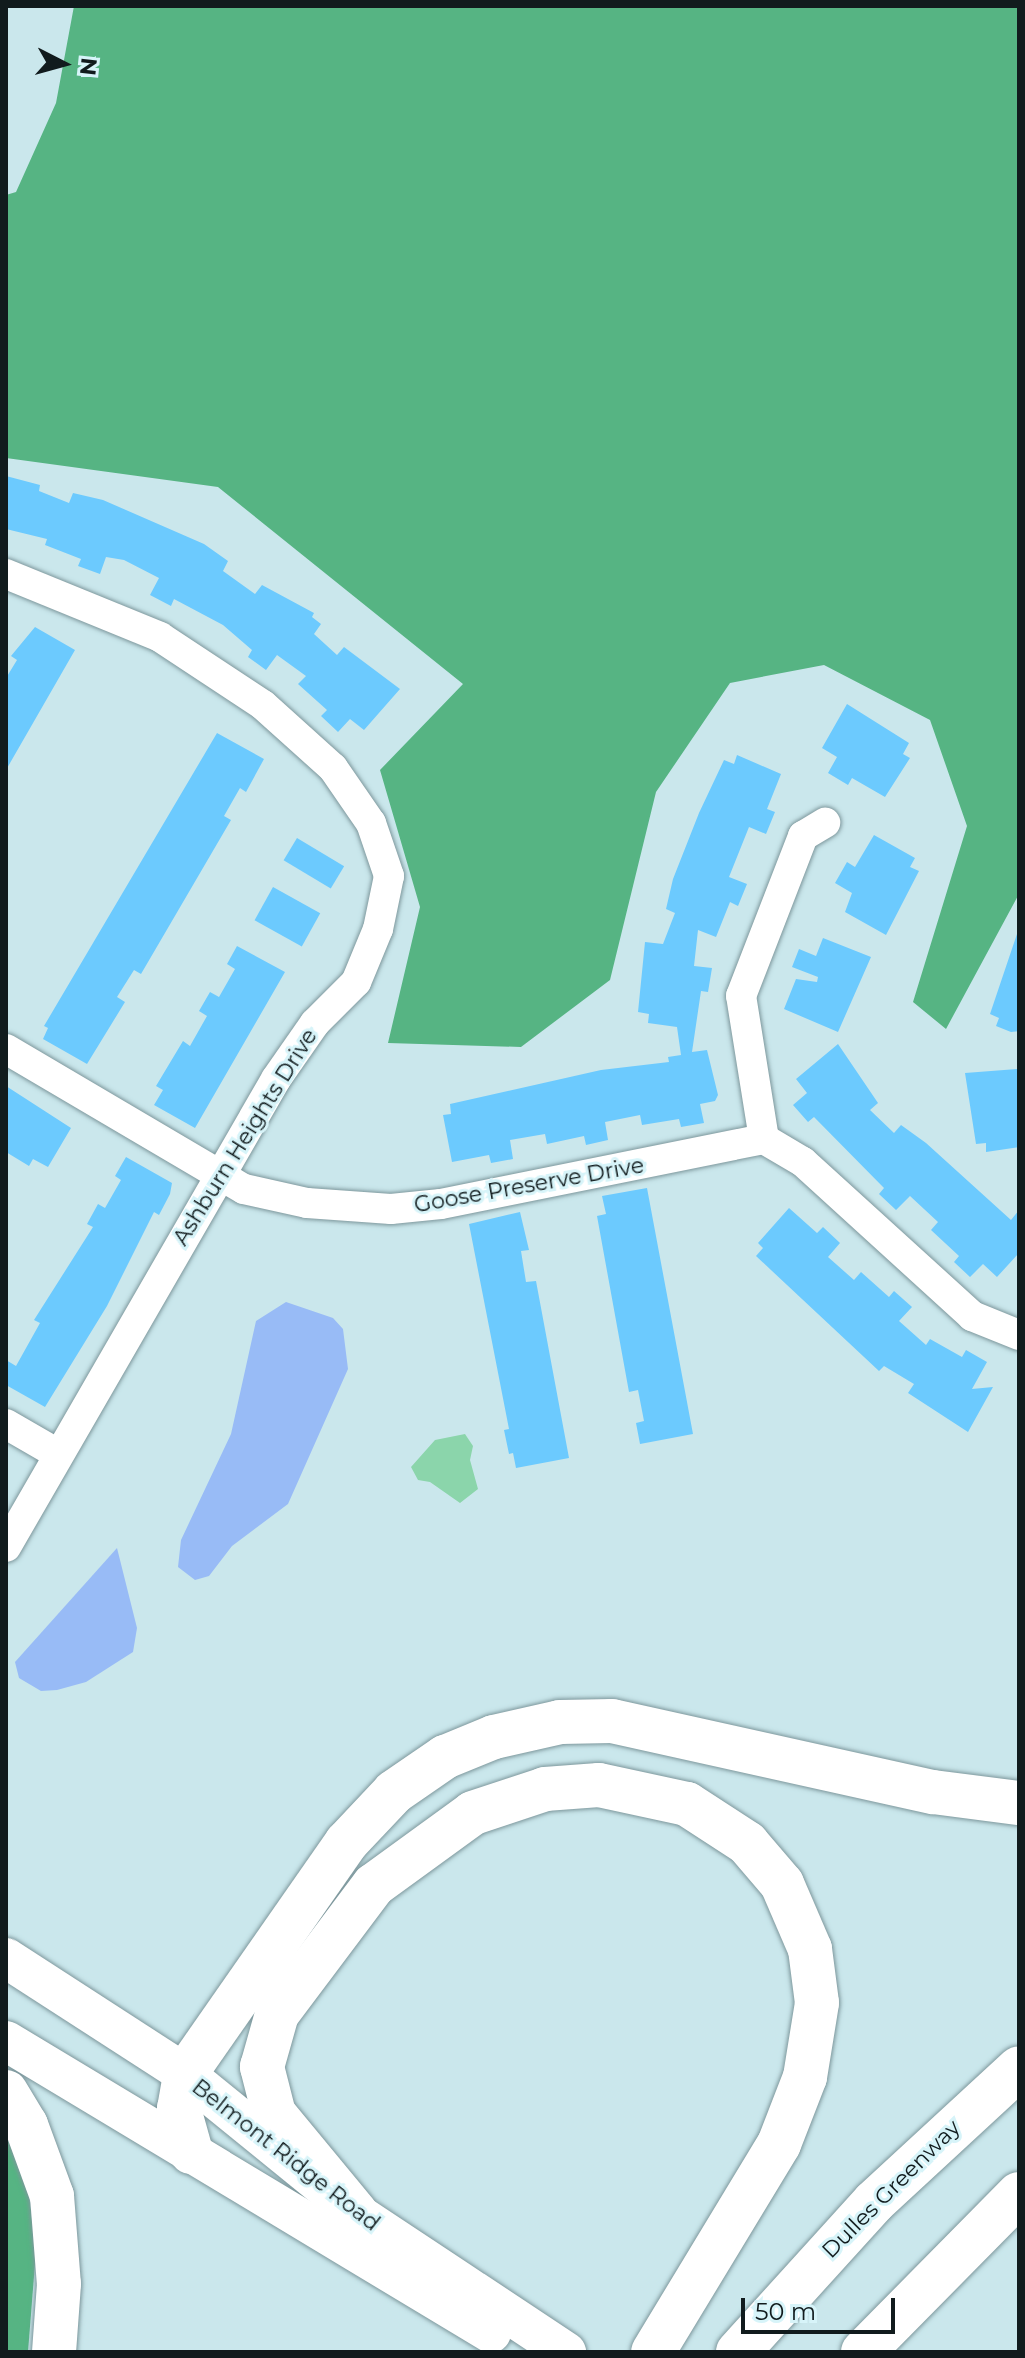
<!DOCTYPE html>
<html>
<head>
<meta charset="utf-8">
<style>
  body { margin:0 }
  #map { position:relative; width:1025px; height:2358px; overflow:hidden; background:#cae7ec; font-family:Montserrat,sans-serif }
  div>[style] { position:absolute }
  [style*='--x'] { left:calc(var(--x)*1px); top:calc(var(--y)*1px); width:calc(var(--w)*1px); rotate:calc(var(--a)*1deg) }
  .green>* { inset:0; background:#8bd5ab }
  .forest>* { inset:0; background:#56b483 }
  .water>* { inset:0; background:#98bbf6 }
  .building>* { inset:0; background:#6ccafe; transform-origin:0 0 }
  .roads { filter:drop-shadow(0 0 2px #7d979c) drop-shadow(0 0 2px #7d979c) }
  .minor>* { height:30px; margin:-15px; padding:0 15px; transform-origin:15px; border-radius:15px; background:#fff }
  .major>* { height:40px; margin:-20px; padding:0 20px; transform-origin:20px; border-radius:20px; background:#fff }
  .highway>* { height:44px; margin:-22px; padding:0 22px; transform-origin:22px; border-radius:22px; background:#fff }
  span { translate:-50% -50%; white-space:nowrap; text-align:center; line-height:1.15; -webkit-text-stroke:6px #d7f4f9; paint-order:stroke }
  .street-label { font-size:22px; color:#111b1d }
  .frame { position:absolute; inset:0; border:8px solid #111b1d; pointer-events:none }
  .north { position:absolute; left:24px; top:24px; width:80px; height:80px; -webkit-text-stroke:6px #d7f4f9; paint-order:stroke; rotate:96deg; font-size:22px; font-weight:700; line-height:32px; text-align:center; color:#111b1d }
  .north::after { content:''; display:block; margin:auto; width:28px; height:36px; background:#111b1d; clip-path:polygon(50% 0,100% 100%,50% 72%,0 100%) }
  .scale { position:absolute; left:741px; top:2298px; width:154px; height:36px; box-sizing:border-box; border:4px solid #111b1d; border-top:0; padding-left:10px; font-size:24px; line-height:28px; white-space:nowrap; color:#111b1d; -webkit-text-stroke:6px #d7f4f9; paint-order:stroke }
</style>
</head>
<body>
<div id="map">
  <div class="green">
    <div style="clip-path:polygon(465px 1434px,473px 1446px,470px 1460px,478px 1489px,460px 1503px,430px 1482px,418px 1480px,411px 1467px,435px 1440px)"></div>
  </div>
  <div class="forest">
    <div style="clip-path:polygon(74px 6px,1019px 6px,1019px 894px,946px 1029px,913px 1002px,967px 826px,930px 720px,824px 665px,730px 683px,656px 792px,610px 980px,521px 1047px,388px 1043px,420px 907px,380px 770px,463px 684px,218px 487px,6px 458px,6px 195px,16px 192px,56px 103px)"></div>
    <div style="clip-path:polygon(6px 2121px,24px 2155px,36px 2251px,28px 2352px,6px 2352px)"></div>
  </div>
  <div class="water">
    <div style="clip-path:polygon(286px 1302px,333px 1318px,343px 1329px,348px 1369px,288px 1504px,232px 1546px,209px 1576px,195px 1580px,178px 1567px,181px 1540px,231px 1434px,256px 1321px)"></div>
    <div style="clip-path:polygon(117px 1548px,137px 1628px,133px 1652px,86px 1682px,57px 1690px,41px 1691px,19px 1678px,15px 1662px)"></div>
  </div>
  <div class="building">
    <div style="clip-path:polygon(6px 476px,40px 485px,39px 491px,69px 503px,73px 493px,103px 500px,204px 544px,228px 561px,223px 571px,255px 594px,262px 585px,314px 613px,312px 617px,321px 624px,314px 634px,337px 655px,344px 647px,400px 689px,364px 730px,350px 719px,338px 732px,321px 716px,327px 710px,298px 684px,306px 676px,277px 655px,266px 670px,248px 657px,252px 650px,223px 625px,174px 599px,171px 606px,150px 595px,159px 578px,124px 560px,106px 557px,100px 574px,78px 566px,81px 559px,45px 545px,47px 539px,6px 529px)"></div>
    <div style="clip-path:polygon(35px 627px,75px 650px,6px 770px,6px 678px,17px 660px,11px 656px)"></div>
    <div style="clip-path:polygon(847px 704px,909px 743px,903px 754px,910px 758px,885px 797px,852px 778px,848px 785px,828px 773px,837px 757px,822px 748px)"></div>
    <div style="clip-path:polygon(217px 733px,264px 759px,246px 792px,240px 788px,224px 816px,231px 820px,141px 974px,134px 970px,117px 997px,125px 1002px,87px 1064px,43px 1039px,48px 1028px,44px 1026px)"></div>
    <div style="clip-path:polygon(737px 755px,781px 774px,767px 809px,775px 812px,766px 834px,749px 827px,729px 877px,747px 884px,738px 906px,730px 902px,716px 937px,698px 930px,694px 966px,712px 968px,708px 992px,701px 991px,692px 1052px,707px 1050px,718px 1095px,715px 1101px,700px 1104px,704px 1123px,681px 1127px,679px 1119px,642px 1125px,640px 1115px,605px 1122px,608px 1140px,586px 1145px,584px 1136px,547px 1144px,545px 1134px,510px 1140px,513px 1159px,491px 1163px,489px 1155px,452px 1162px,443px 1115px,451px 1114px,450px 1104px,601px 1070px,669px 1062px,668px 1057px,681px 1055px,677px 1027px,648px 1023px,649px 1014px,638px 1012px,645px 942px,663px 944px,675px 913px,666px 909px,673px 879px,699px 813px,724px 760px,734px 764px)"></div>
    <div style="clip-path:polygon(874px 835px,915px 858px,910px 867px,919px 871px,886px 935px,845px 912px,852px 893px,835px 883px,847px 862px,855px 867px)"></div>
    <div style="left:297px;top:838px;width:55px;height:26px;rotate:31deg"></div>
    <div style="left:273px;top:887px;width:54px;height:38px;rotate:29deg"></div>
    <div style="clip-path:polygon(1018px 931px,1019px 1031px,1011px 1032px,996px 1026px,999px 1018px,990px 1014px)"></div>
    <div style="clip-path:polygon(823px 938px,871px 957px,838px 1032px,784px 1009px,796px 979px,817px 982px,818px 977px,792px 967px,799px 949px,816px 956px)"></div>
    <div style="clip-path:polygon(237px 946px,285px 972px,195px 1128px,154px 1105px,163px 1090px,156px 1086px,183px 1041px,190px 1046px,207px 1016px,199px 1011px,210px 992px,219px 997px,235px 969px,227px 964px)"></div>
    <div style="clip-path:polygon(838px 1044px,878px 1103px,870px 1110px,894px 1133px,901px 1125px,926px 1143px,1011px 1220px,1019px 1210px,1019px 1253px,997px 1277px,983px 1264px,970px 1277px,954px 1262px,959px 1256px,931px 1230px,938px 1222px,910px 1196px,896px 1210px,879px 1194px,884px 1188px,814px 1117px,808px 1122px,793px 1105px,807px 1093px,796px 1079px)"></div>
    <div style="clip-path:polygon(1017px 1069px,1019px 1147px,986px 1152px,986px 1143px,976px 1144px,965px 1073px)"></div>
    <div style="clip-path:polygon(6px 1086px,71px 1128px,48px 1167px,33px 1159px,29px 1166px,6px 1152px)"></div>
    <div style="clip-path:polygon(126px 1157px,172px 1183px,170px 1194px,159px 1215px,154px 1212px,107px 1306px,45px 1407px,6px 1385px,6px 1360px,16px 1366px,40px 1323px,34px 1320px,93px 1227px,87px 1224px,98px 1204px,105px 1208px,121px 1180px,115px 1176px)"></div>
    <div style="clip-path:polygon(647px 1188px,693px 1434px,640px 1444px,636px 1423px,644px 1421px,638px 1390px,629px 1392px,597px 1216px,606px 1214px,602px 1196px)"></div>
    <div style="clip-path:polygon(789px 1208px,817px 1233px,823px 1227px,840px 1243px,828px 1257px,854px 1280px,861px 1272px,889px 1297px,894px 1291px,912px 1307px,899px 1321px,926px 1345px,930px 1339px,962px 1357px,966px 1350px,987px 1362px,972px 1389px,993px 1387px,968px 1432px,908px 1393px,914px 1384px,884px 1366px,879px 1371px,756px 1256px,763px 1248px,758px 1243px)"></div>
    <div style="clip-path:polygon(520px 1212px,529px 1250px,521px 1251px,526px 1282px,536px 1281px,569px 1458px,516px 1468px,513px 1453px,509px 1454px,504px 1430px,509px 1429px,469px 1224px)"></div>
  </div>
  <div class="roads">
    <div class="minor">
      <div style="--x:6;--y:574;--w:166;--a:22.2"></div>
      <div style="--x:160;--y:637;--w:123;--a:33.4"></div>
      <div style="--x:263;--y:705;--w:94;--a:42"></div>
      <div style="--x:333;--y:768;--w:67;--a:55.4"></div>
      <div style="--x:371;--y:823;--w:56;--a:71.2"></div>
      <div style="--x:389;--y:876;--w:54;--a:101.7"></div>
      <div style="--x:378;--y:929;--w:57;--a:112.5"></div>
      <div style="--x:356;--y:982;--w:58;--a:135"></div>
      <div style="--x:315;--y:1023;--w:68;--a:124.9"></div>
      <div style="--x:276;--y:1079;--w:540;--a:119.98"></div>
      <div style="--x:6;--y:1049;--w:276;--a:30.5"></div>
      <div style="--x:244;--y:1189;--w:65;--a:12.5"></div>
      <div style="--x:307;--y:1203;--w:84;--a:4.1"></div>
      <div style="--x:391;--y:1209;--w:50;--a:-5.7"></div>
      <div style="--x:441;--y:1204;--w:329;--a:-11.4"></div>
      <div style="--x:764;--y:1139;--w:45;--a:30.5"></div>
      <div style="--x:803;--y:1162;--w:229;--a:42.3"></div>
      <div style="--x:972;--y:1316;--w:51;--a:22"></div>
      <div style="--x:764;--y:1139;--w:145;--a:-99.1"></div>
      <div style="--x:741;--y:996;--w:172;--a:-68.8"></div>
      <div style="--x:803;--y:836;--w:26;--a:-31"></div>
      <div style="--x:6;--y:1424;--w:60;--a:30"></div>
    </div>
    <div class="major">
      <div style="--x:6;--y:1958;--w:213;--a:32.9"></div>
      <div style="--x:185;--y:2074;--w:220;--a:39.1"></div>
      <div style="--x:356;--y:2213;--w:252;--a:33.5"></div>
      <div style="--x:6;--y:2041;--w:566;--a:31.05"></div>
    </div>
    <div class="highway">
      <div style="--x:6;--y:2092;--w:39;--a:59"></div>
      <div style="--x:26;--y:2125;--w:76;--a:69.9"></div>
      <div style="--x:52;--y:2196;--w:88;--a:85.5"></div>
      <div style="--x:59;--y:2284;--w:68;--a:94.2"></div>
      <div style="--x:191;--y:2152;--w:45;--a:-105.6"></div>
      <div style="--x:179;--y:2109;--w:36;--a:-80"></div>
      <div style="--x:185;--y:2074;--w:282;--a:-55.1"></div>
      <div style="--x:346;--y:1843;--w:70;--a:-46.7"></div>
      <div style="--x:394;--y:1792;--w:62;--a:-34.5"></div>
      <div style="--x:445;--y:1757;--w:53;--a:-22.2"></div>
      <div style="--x:494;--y:1737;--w:68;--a:-12.8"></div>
      <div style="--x:560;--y:1722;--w:52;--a:-1.1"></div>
      <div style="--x:612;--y:1721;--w:329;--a:12.5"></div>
      <div style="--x:933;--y:1792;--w:87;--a:7.3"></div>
      <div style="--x:356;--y:2213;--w:129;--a:-129.6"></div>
      <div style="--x:274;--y:2114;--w:49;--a:-104.3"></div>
      <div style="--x:262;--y:2067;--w:55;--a:-74.2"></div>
      <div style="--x:277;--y:2014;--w:161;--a:-53.1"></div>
      <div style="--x:374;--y:1885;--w:122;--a:-36"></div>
      <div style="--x:473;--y:1813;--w:76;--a:-18.4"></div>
      <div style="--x:545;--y:1789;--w:54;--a:-4.2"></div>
      <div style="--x:599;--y:1785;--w:90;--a:12.2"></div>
      <div style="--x:687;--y:1804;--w:72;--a:33"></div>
      <div style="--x:747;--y:1843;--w:54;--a:49.5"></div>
      <div style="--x:782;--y:1884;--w:71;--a:66.7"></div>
      <div style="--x:810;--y:1949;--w:54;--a:82.6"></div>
      <div style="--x:817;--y:2003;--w:75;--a:99.2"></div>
      <div style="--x:805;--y:2077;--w:72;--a:111.2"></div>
      <div style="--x:779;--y:2144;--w:243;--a:121.2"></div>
      <div style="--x:738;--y:2352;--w:202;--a:-47.8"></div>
      <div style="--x:874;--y:2202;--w:197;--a:-42.7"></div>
      <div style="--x:863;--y:2352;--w:222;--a:-45.4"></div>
    </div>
  </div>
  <div class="street-label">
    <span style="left:245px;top:1137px;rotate:-58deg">Ashburn Heights Drive</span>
    <span style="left:529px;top:1185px;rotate:-10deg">Goose Preserve Drive</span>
    <span style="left:286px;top:2155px;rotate:38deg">Belmont Ridge Road</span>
    <span style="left:891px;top:2189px;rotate:-45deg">Dulles Greenway</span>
  </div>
  <div class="frame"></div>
  <div class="north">N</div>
  <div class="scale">50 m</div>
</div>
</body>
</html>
